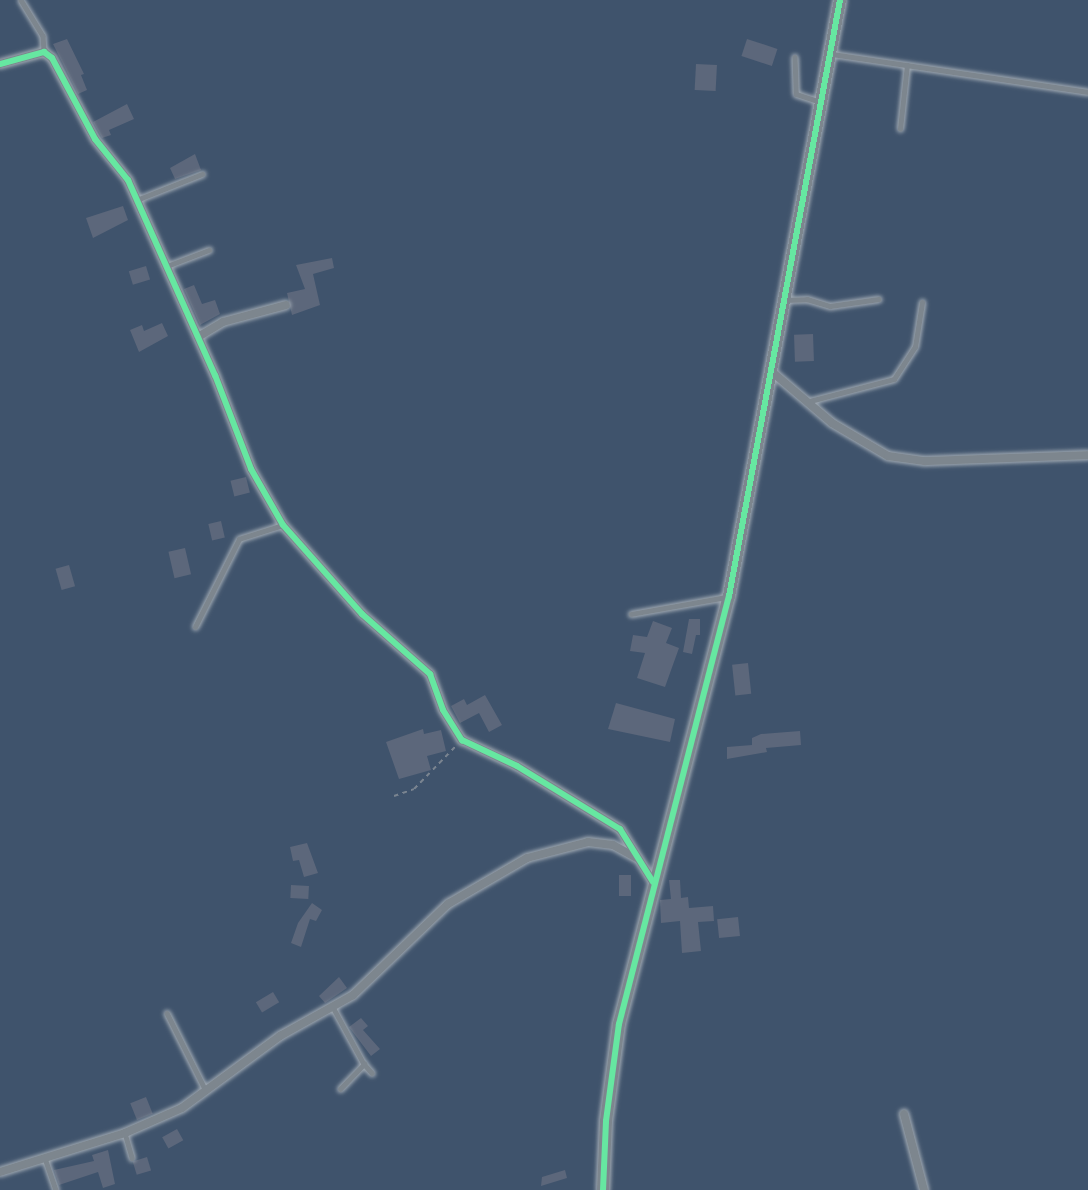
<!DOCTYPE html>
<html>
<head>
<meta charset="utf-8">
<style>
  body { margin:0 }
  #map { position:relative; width:1088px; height:1190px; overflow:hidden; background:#3f536c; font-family:"Architects Daughter",sans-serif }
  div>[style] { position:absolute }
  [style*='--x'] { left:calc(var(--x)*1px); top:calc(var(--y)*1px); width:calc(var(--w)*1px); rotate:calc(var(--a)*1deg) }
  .building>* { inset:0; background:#5c677b; transform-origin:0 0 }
  .path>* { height:2px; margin-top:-1px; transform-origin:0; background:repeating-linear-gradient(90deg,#7a8490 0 4.5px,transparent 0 9px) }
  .roads { filter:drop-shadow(0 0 2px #a0a9b2) drop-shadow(0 0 2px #a0a9b2) }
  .lane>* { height:4.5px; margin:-2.25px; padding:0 2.25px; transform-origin:2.25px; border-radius:2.25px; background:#7d868e }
  .street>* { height:8px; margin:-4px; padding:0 4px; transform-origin:4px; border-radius:4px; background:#7d868e }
  .secondary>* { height:12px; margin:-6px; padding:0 6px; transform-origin:6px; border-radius:6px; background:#7d868e }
  .cycleway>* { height:6px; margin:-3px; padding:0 3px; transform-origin:3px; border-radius:3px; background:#66e7a1 }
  span { translate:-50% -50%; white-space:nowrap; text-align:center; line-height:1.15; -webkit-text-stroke:5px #1f4a7a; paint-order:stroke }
</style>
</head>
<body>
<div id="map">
  <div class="building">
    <div style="clip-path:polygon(67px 39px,84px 74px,81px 75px,87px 90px,78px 94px,53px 44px)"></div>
    <div style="left:747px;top:39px;width:32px;height:18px;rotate:18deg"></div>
    <div style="left:696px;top:64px;width:21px;height:26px;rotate:3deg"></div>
    <div style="clip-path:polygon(127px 104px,134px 119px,109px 130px,111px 135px,102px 138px,93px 122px)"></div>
    <div style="clip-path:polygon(195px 154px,201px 170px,175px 179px,170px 168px)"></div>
    <div style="clip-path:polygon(123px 206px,128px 220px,93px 238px,86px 218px)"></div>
    <div style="clip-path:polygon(332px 258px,334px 268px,313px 274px,320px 305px,292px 315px,287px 293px,305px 289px,296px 265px)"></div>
    <div style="left:146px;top:266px;width:14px;height:18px;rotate:73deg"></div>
    <div style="clip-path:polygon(194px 285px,202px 304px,215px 300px,220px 314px,200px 325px,184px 289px)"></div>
    <div style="clip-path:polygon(162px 323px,168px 336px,139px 352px,130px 330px,142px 325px,144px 331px)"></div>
    <div style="left:813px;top:334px;width:27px;height:19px;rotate:88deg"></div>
    <div style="left:246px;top:477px;width:16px;height:16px;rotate:76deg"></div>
    <div style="left:221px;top:521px;width:17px;height:13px;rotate:77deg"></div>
    <div style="left:185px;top:548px;width:27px;height:17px;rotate:77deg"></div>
    <div style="left:69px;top:565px;width:22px;height:14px;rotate:74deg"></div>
    <div style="clip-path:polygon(689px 619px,700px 619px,700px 635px,696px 635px,692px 654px,683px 652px)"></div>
    <div style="clip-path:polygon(653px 621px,672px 628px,666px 643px,679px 648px,665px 687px,637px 678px,645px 653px,630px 651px,633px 635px,647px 637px)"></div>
    <div style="left:748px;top:663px;width:31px;height:16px;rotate:84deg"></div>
    <div style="clip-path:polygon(485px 695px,502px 725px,489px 732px,479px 713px,460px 723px,451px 706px,464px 699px,467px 705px)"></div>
    <div style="clip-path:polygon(616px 703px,675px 719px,670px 742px,608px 729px)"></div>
    <div style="clip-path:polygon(423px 729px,424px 734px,441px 730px,446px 751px,427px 756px,431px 770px,399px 779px,386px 742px)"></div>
    <div style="clip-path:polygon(800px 731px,801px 745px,766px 748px,767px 752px,727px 759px,727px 747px,752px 745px,752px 738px,761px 734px)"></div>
    <div style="clip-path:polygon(307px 843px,318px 873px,304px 877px,299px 860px,293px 861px,290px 847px)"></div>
    <div style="left:619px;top:875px;width:12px;height:21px"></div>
    <div style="clip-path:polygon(669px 880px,680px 880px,681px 898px,688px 897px,689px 908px,713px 906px,714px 921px,698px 922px,701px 951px,682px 953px,680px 921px,661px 923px,660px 900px,671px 899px)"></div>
    <div style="left:291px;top:885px;width:18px;height:13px;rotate:3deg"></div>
    <div style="clip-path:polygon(312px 903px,322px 910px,316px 921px,310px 919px,301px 947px,291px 943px,298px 923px)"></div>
    <div style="left:738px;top:917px;width:19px;height:21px;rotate:84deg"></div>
    <div style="clip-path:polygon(339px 977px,347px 988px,325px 1003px,319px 996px)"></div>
    <div style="left:273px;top:992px;width:12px;height:20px;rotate:59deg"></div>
    <div style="clip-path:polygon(361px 1018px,368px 1026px,363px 1030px,380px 1049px,371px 1056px,349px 1027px)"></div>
    <div style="left:146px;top:1097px;width:18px;height:17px;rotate:68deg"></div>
    <div style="left:177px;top:1129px;width:13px;height:17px;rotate:61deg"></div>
    <div style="clip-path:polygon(108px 1150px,115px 1184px,103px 1188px,98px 1172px,59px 1185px,54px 1170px,94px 1161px,92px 1155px)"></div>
    <div style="left:147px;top:1157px;width:14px;height:15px;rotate:73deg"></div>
    <div style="clip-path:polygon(565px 1170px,567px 1178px,541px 1186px,542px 1177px)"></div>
  </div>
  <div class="path">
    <div style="--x:394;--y:796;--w:21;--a:-19"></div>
    <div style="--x:414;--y:789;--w:60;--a:-45.7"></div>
  </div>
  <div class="roads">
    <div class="lane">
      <div style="--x:21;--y:0;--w:42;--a:58.6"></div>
      <div style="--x:43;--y:36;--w:16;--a:86"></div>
      <div style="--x:832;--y:54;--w:259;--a:8.4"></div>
      <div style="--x:795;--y:57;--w:37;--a:88"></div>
      <div style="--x:796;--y:94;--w:26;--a:18"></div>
      <div style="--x:900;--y:129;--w:64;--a:-83.8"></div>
      <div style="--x:139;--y:199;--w:68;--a:-21.6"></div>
      <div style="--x:167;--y:266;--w:45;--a:-20.9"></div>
      <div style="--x:784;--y:300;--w:23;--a:-2"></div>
      <div style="--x:807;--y:299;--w:24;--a:17"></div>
      <div style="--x:830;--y:306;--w:49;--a:-8.1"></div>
      <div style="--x:806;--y:402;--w:91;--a:-14.6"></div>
      <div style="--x:894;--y:379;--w:38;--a:-57"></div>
      <div style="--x:915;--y:347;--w:45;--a:-81"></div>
      <div style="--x:631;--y:614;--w:97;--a:-10.1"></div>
      <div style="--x:195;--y:627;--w:98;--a:-63.4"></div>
      <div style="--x:239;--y:539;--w:46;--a:-17.7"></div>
      <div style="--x:334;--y:1009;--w:63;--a:61.4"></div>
      <div style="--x:364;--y:1064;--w:12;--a:48"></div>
      <div style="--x:167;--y:1013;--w:87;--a:63.4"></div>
      <div style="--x:340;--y:1089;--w:35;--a:-46"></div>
      <div style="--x:125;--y:1133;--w:26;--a:74"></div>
      <div style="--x:46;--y:1161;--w:31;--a:71"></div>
    </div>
    <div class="street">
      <div style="--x:0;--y:64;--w:46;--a:-15.3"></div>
      <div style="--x:44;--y:52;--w:10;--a:37"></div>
      <div style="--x:52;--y:58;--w:92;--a:62"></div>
      <div style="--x:95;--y:139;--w:53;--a:51.2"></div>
      <div style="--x:128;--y:180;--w:214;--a:66"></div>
      <div style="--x:215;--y:375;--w:101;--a:69"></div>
      <div style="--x:251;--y:469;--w:64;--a:60.3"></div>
      <div style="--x:283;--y:525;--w:119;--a:48.4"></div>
      <div style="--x:362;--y:614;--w:91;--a:41.4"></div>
      <div style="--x:430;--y:674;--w:38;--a:70"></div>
      <div style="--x:443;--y:710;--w:36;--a:58"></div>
      <div style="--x:462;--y:740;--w:61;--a:25.3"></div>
      <div style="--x:517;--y:766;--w:121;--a:31.5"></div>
      <div style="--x:620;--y:829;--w:62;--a:58.1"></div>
      <div style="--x:198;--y:337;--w:29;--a:-31"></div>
      <div style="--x:223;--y:322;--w:65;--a:-15.1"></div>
      <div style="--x:771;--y:371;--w:80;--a:40.4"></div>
      <div style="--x:832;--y:423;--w:65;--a:30.5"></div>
      <div style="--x:888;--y:456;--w:37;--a:8"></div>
      <div style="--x:925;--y:461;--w:163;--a:-2.1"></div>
      <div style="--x:904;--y:1114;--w:79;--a:75.3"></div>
      <div style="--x:0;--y:1172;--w:131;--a:-17.3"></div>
      <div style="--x:125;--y:1133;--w:62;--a:-23.7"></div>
      <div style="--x:182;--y:1108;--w:122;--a:-36.3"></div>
      <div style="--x:280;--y:1036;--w:84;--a:-29.3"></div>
      <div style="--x:353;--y:995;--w:132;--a:-43.8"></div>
      <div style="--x:448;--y:904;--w:91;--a:-30.2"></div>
      <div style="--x:527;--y:858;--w:63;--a:-14.7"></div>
      <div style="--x:588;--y:842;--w:25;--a:7"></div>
      <div style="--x:613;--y:845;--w:26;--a:29"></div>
    </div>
    <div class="secondary">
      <div style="--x:603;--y:1190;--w:69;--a:-87.5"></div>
      <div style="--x:606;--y:1121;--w:98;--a:-82.4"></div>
      <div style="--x:619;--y:1024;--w:442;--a:-75.6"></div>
      <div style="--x:729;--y:596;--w:606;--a:-79.45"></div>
    </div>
  </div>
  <div class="cycleway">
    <div style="--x:0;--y:64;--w:46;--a:-15.3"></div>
    <div style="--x:44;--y:52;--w:10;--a:37"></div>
    <div style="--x:52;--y:58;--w:92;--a:62"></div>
    <div style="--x:95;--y:139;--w:53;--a:51.2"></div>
    <div style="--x:128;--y:180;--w:214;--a:66"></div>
    <div style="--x:215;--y:375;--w:101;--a:69"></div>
    <div style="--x:251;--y:469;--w:64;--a:60.3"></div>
    <div style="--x:283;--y:525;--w:119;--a:48.4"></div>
    <div style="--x:362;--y:614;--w:91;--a:41.4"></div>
    <div style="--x:430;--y:674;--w:38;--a:70"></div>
    <div style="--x:443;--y:710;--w:36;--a:58"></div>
    <div style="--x:462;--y:740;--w:61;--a:25.3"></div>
    <div style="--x:517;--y:766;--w:121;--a:31.5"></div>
    <div style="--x:620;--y:829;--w:62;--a:58.1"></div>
    <div style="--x:603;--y:1190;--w:69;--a:-87.5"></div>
    <div style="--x:606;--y:1121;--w:98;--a:-82.4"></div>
    <div style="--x:619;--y:1024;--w:442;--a:-75.6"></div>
    <div style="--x:729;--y:596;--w:606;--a:-79.45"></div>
  </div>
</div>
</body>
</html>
